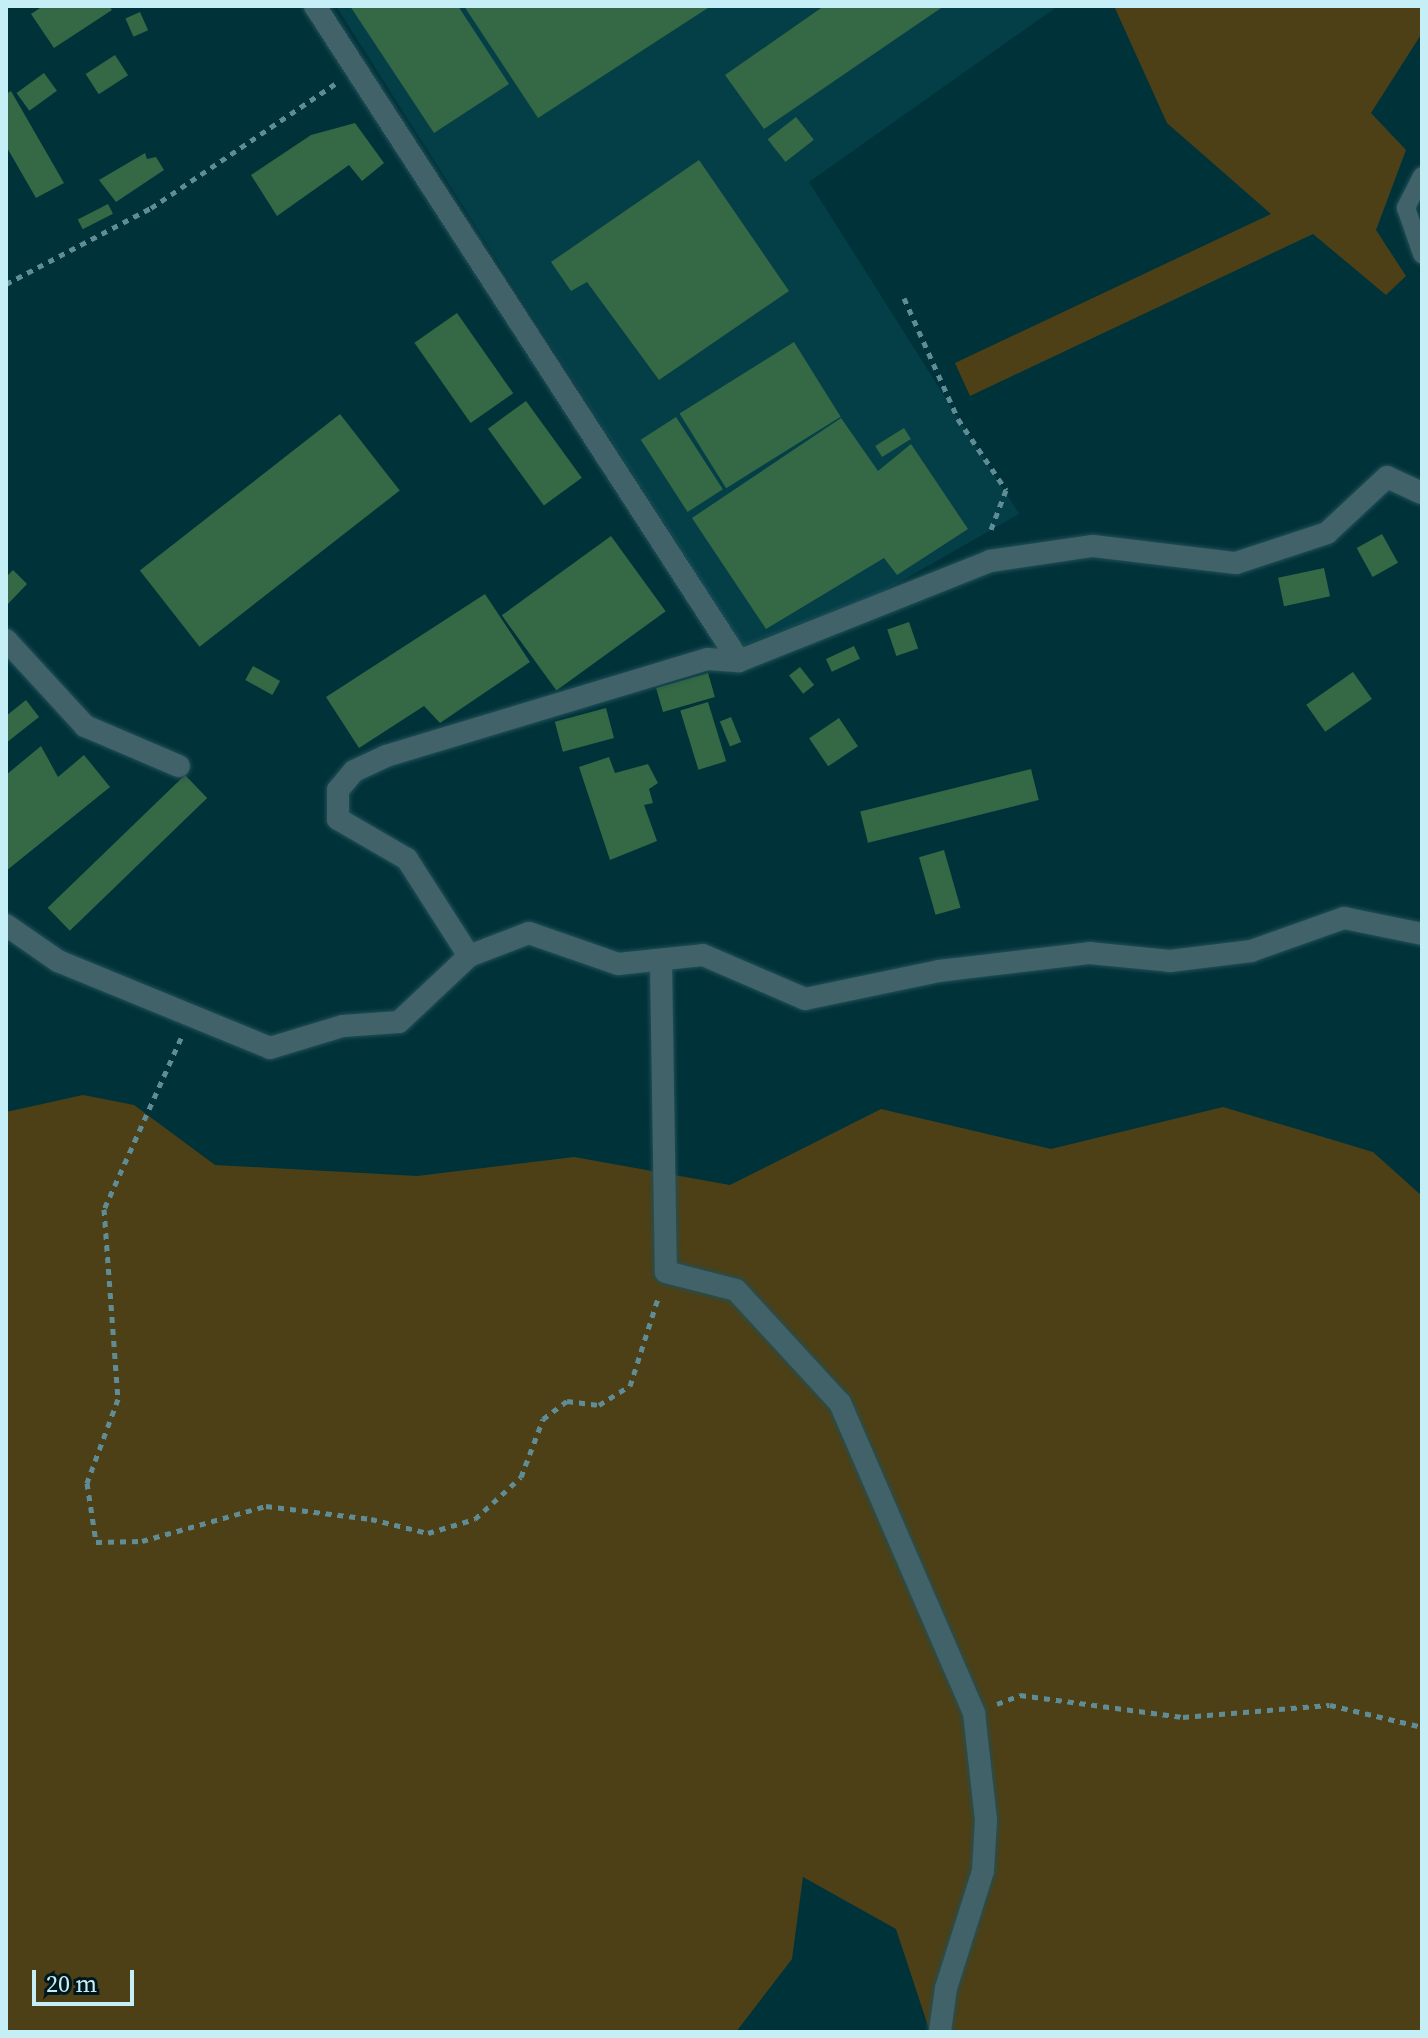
<!DOCTYPE html>
<html>
<head>
<meta charset="utf-8">
<style>
  body { margin:0 }
  #map { position:relative; width:1428px; height:2038px; overflow:hidden; background:#00323a; font-family:"Source Serif 4",serif }
  div>[style] { position:absolute }
  [style*='--x'] { left:calc(var(--x)*1px); top:calc(var(--y)*1px); width:calc(var(--w)*1px); rotate:calc(var(--a)*1deg) }
  .built>* { inset:0; background:#043f48 }
  .green>* { inset:0; background:#4d4016 }
  .building>* { inset:0; background:#356844; transform-origin:0 0 }
  .path>* { height:5px; margin-top:-2.5px; transform-origin:0; background:repeating-linear-gradient(90deg,#608d95 0 6px,transparent 0 12px) }
  .roads { filter:drop-shadow(0 0 2px #205058) drop-shadow(0 0 2px #205058) }
  .service>* { height:18px; margin:-9px; padding:0 9px; transform-origin:9px; border-radius:9px; background:#426269 }
  .minor>* { height:22px; margin:-11px; padding:0 11px; transform-origin:11px; border-radius:11px; background:#426269 }
  span { translate:-50% -50%; white-space:nowrap; text-align:center; line-height:1.15; -webkit-text-stroke:8px #00181d; paint-order:stroke }
  .frame { position:absolute; inset:0; border:8px solid #c6eef6; pointer-events:none }
  .scale { position:absolute; left:32px; top:1970px; width:102px; height:36px; box-sizing:border-box; border:4px solid #c6eef6; border-top:0; padding-left:10px; font-size:24px; line-height:28px; white-space:nowrap; color:#c6eef6; -webkit-text-stroke:6px #00181d; paint-order:stroke }
</style>
</head>
<body>
<div id="map">
  <div class="built">
    <div style="clip-path:polygon(336px 6px,1058px 6px,809px 182px,1019px 514px,877px 595px,742px 646px)"></div>
  </div>
  <div class="green">
    <div style="clip-path:polygon(1114px 6px,1422px 6px,1422px 33px,1371px 113px,1406px 150px,1376px 230px,1406px 276px,1386px 295px,1313px 234px,970px 396px,955px 363px,1271px 214px,1167px 123px)"></div>
    <div style="clip-path:polygon(83px 1095px,134px 1105px,215px 1165px,417px 1176px,574px 1157px,730px 1185px,881px 1109px,1051px 1149px,1223px 1107px,1373px 1152px,1422px 1196px,1422px 2032px,930px 2032px,896px 1929px,803px 1877px,792px 1959px,736px 2032px,6px 2032px,6px 1112px)"></div>
  </div>
  <div class="building">
    <div style="clip-path:polygon(43px 6px,109px 6px,112px 10px,54px 48px,31px 14px)"></div>
    <div style="clip-path:polygon(350px 6px,458px 6px,509px 84px,434px 133px)"></div>
    <div style="clip-path:polygon(464px 6px,711px 6px,538px 118px)"></div>
    <div style="clip-path:polygon(824px 6px,944px 6px,764px 129px,725px 75px)"></div>
    <div style="left:140px;top:12px;width:20px;height:16px;rotate:66deg"></div>
    <div style="left:115px;top:55px;width:24px;height:35px;rotate:57deg"></div>
    <div style="left:44px;top:73px;width:22px;height:34px;rotate:54deg"></div>
    <div style="clip-path:polygon(11px 91px,64px 183px,36px 198px,6px 146px,6px 94px)"></div>
    <div style="left:796px;top:117px;width:29px;height:36px;rotate:52deg"></div>
    <div style="clip-path:polygon(355px 123px,384px 163px,362px 181px,349px 165px,277px 216px,251px 175px,311px 135px)"></div>
    <div style="clip-path:polygon(145px 153px,147px 159px,156px 157px,164px 170px,116px 202px,99px 180px)"></div>
    <div style="clip-path:polygon(699px 160px,789px 291px,659px 380px,587px 282px,571px 291px,551px 262px)"></div>
    <div style="left:108px;top:204px;width:11px;height:34px;rotate:63deg"></div>
    <div style="left:457px;top:313px;width:98px;height:52px;rotate:55deg"></div>
    <div style="left:794px;top:342px;width:88px;height:135px;rotate:58deg"></div>
    <div style="left:526px;top:401px;width:95px;height:47px;rotate:54deg"></div>
    <div style="left:340px;top:414px;width:97px;height:254px;rotate:52deg"></div>
    <div style="left:676px;top:417px;width:86px;height:42px;rotate:57deg"></div>
    <div style="clip-path:polygon(841px 418px,878px 471px,911px 444px,968px 529px,897px 575px,884px 558px,766px 629px,692px 518px)"></div>
    <div style="left:904px;top:428px;width:13px;height:34px;rotate:58deg"></div>
    <div style="left:1382px;top:534px;width:33px;height:29px;rotate:61deg"></div>
    <div style="left:611px;top:536px;width:93px;height:135px;rotate:54deg"></div>
    <div style="left:1324px;top:568px;width:29px;height:47px;rotate:78deg"></div>
    <div style="clip-path:polygon(13px 570px,27px 584px,6px 606px,6px 577px)"></div>
    <div style="clip-path:polygon(485px 594px,530px 662px,440px 723px,424px 706px,359px 748px,326px 697px)"></div>
    <div style="left:909px;top:622px;width:28px;height:23px;rotate:71deg"></div>
    <div style="left:854px;top:646px;width:14px;height:31px;rotate:65deg"></div>
    <div style="left:253px;top:666px;width:31px;height:16px;rotate:29deg"></div>
    <div style="left:800px;top:667px;width:23px;height:14px;rotate:52deg"></div>
    <div style="left:1353px;top:672px;width:33px;height:57px;rotate:55deg"></div>
    <div style="left:708px;top:673px;width:25px;height:54px;rotate:74deg"></div>
    <div style="clip-path:polygon(26px 700px,39px 717px,6px 743px,6px 716px)"></div>
    <div style="left:708px;top:702px;width:62px;height:29px;rotate:73deg"></div>
    <div style="left:606px;top:708px;width:31px;height:53px;rotate:75deg"></div>
    <div style="left:731px;top:717px;width:27px;height:12px;rotate:68deg"></div>
    <div style="left:839px;top:718px;width:34px;height:36px;rotate:56deg"></div>
    <div style="clip-path:polygon(41px 746px,58px 777px,84px 755px,110px 787px,6px 871px,6px 775px)"></div>
    <div style="clip-path:polygon(609px 757px,615px 773px,648px 764px,658px 783px,649px 789px,653px 803px,644px 805px,657px 841px,610px 860px,579px 767px)"></div>
    <div style="left:1031px;top:769px;width:32px;height:176px;rotate:76deg"></div>
    <div style="left:185px;top:775px;width:32px;height:191px;rotate:46deg"></div>
    <div style="left:944px;top:850px;width:60px;height:26px;rotate:74deg"></div>
  </div>
  <div class="path">
    <div style="--x:6;--y:284;--w:164;--a:-27.7"></div>
    <div style="--x:151;--y:208;--w:222;--a:-34"></div>
    <div style="--x:904;--y:298;--w:133;--a:65.9"></div>
    <div style="--x:958;--y:419;--w:86;--a:55.9"></div>
    <div style="--x:1006;--y:490;--w:45;--a:110.9"></div>
    <div style="--x:181;--y:1038;--w:188;--a:114.2"></div>
    <div style="--x:104;--y:1209;--w:191;--a:85.8"></div>
    <div style="--x:118;--y:1399;--w:90;--a:110.3"></div>
    <div style="--x:87;--y:1483;--w:60;--a:81.3"></div>
    <div style="--x:96;--y:1542;--w:46;--a:-1.2"></div>
    <div style="--x:142;--y:1541;--w:129;--a:-15.8"></div>
    <div style="--x:266;--y:1506;--w:106;--a:7.1"></div>
    <div style="--x:371;--y:1519;--w:59;--a:13.8"></div>
    <div style="--x:428;--y:1533;--w:49;--a:-16.6"></div>
    <div style="--x:475;--y:1519;--w:62;--a:-42.4"></div>
    <div style="--x:521;--y:1477;--w:62;--a:-69.2"></div>
    <div style="--x:543;--y:1419;--w:30;--a:-37"></div>
    <div style="--x:567;--y:1401;--w:32;--a:7"></div>
    <div style="--x:599;--y:1405;--w:36;--a:-32"></div>
    <div style="--x:630;--y:1386;--w:92;--a:-72.3"></div>
    <div style="--x:997;--y:1704;--w:25;--a:-21"></div>
    <div style="--x:1020;--y:1695;--w:164;--a:7.7"></div>
    <div style="--x:1183;--y:1717;--w:147;--a:-4.7"></div>
    <div style="--x:1330;--y:1705;--w:95;--a:13.4"></div>
  </div>
  <div class="roads">
    <div class="service">
      <div style="--x:1422;--y:176;--w:36;--a:117"></div>
      <div style="--x:1406;--y:208;--w:49;--a:70.8"></div>
    </div>
    <div class="minor">
      <div style="--x:315;--y:6;--w:780;--a:57.08"></div>
      <div style="--x:6;--y:640;--w:117;--a:47.4"></div>
      <div style="--x:85;--y:726;--w:102;--a:23.1"></div>
      <div style="--x:6;--y:925;--w:63;--a:34.7"></div>
      <div style="--x:58;--y:961;--w:229;--a:22.3"></div>
      <div style="--x:270;--y:1048;--w:76;--a:-16.8"></div>
      <div style="--x:343;--y:1026;--w:56;--a:-4.1"></div>
      <div style="--x:399;--y:1022;--w:96;--a:-43.3"></div>
      <div style="--x:469;--y:956;--w:64;--a:-21"></div>
      <div style="--x:529;--y:933;--w:94;--a:19.2"></div>
      <div style="--x:618;--y:964;--w:85;--a:-6"></div>
      <div style="--x:703;--y:955;--w:111;--a:23.3"></div>
      <div style="--x:805;--y:999;--w:137;--a:-11.8"></div>
      <div style="--x:939;--y:971;--w:151;--a:-6.8"></div>
      <div style="--x:1089;--y:953;--w:81;--a:5.6"></div>
      <div style="--x:1170;--y:961;--w:82;--a:-7"></div>
      <div style="--x:1251;--y:951;--w:99;--a:-19.5"></div>
      <div style="--x:1344;--y:918;--w:80;--a:11.6"></div>
      <div style="--x:469;--y:956;--w:115;--a:-122.6"></div>
      <div style="--x:407;--y:859;--w:80;--a:-149.9"></div>
      <div style="--x:338;--y:819;--w:29;--a:-90"></div>
      <div style="--x:338;--y:790;--w:25;--a:-50"></div>
      <div style="--x:354;--y:771;--w:35;--a:-25"></div>
      <div style="--x:386;--y:756;--w:335;--a:-16.8"></div>
      <div style="--x:707;--y:659;--w:32;--a:4"></div>
      <div style="--x:739;--y:661;--w:270;--a:-21.7"></div>
      <div style="--x:990;--y:561;--w:104;--a:-8.3"></div>
      <div style="--x:1093;--y:546;--w:144;--a:6.8"></div>
      <div style="--x:1236;--y:563;--w:96;--a:-18.2"></div>
      <div style="--x:1327;--y:533;--w:82;--a:-43"></div>
      <div style="--x:1387;--y:477;--w:38;--a:25"></div>
      <div style="--x:661;--y:962;--w:310;--a:89.1"></div>
      <div style="--x:666;--y:1272;--w:72;--a:14.4"></div>
      <div style="--x:736;--y:1290;--w:154;--a:47.4"></div>
      <div style="--x:840;--y:1403;--w:338;--a:66.6"></div>
      <div style="--x:974;--y:1713;--w:108;--a:83.6"></div>
      <div style="--x:986;--y:1820;--w:51;--a:93.4"></div>
      <div style="--x:983;--y:1871;--w:123;--a:107.5"></div>
      <div style="--x:946;--y:1988;--w:44;--a:97.8"></div>
    </div>
  </div>
  <div class="frame"></div>
  <div class="scale">20 m</div>
</div>
</body>
</html>
